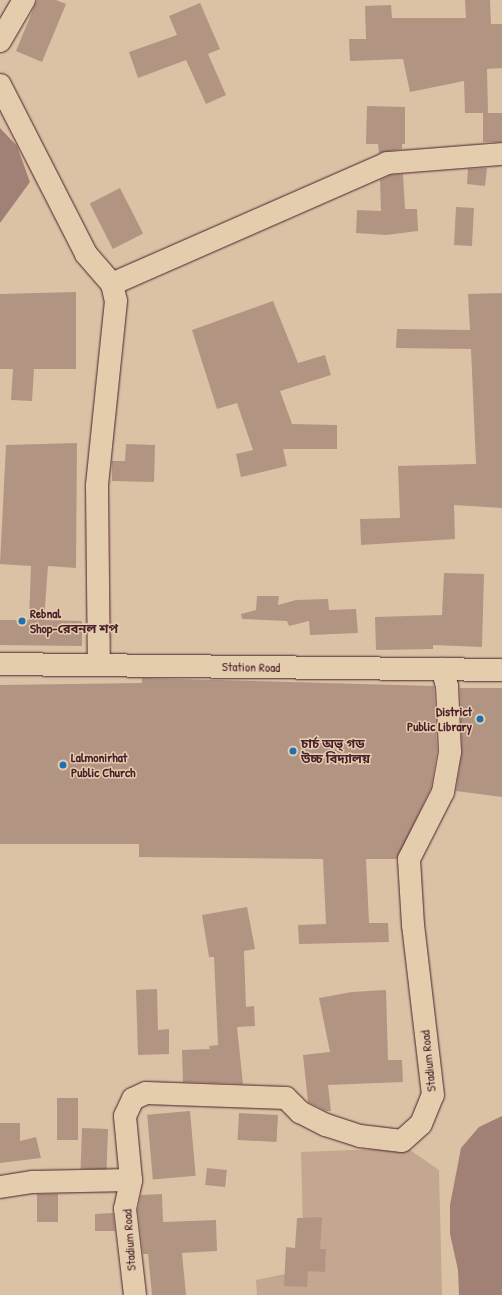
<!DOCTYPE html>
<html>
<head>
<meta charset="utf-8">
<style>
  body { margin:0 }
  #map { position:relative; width:502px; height:1295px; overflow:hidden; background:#dbc2a5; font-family:"Patrick Hand","Noto Sans Bengali",sans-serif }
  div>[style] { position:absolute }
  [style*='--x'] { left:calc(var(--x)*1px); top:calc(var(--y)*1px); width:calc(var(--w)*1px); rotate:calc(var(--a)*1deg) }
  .green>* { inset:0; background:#c3a791 }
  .water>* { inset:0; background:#a18175 }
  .building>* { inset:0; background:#b29483; transform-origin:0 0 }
  .roads { filter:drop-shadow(0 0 1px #4a1f2b) drop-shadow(0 0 1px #4a1f2b) }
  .minor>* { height:22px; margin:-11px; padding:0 11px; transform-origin:11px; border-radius:11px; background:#e4cdad }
  .major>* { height:22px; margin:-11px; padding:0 11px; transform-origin:11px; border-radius:11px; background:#e4cdad }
  .dots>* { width:11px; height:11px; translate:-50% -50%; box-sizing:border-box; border:2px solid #e4cdad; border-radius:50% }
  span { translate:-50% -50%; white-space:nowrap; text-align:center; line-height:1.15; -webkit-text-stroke:3px #e4cdad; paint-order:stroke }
  .poi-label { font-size:13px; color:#4a1f2b; font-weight:700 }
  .left { translate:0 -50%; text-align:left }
  .right { translate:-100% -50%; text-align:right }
  .street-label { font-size:13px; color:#4a1f2b }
</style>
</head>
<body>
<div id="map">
  <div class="green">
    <div style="clip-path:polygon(407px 1148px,439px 1170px,442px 1295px,257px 1295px,256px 1280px,304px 1270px,301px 1152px)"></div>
  </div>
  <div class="water">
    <div style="clip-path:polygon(0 128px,17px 146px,30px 182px,0 223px)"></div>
    <div style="clip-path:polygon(502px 1116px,502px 1295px,459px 1295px,458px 1270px,450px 1234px,450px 1205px,461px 1148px,479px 1127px)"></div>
  </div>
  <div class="building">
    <div style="clip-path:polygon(37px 0,56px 0,66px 4px,42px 62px,16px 51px)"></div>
    <div style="clip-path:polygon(465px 0,490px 0,491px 24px,502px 24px,502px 68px,487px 69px,488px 113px,465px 113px,464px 81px,410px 92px,403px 59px,350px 61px,349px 39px,366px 39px,365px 6px,391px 5px,392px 18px,466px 18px)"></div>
    <div style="clip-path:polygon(200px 3px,220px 49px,208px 54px,226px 95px,206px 104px,186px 60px,138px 78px,129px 52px,177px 35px,169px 16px)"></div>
    <div style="clip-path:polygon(367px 106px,405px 107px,405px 144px,402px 144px,402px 149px,379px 153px,378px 144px,366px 144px)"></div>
    <div style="left:502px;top:113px;width:29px;height:19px;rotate:90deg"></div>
    <div style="clip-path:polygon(487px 168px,485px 186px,467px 184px,468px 169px)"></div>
    <div style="clip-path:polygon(403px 174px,405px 209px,417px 209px,418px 231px,386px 235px,356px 233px,357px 210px,381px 211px,380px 180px,390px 175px)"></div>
    <div style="left:120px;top:188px;width:51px;height:34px;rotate:63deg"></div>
    <div style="left:456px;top:207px;width:18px;height:38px;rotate:3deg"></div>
    <div style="clip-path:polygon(76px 292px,76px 369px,34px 369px,32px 401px,11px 400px,13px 369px,0 369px,0 294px)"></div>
    <div style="clip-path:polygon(502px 293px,502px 508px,454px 505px,455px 539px,361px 545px,360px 519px,400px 518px,398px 466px,476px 464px,471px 349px,396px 348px,397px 329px,470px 330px,468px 294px)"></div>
    <div style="clip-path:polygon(273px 301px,298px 363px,325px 355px,331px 375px,280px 391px,292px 424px,337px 425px,337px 449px,283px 449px,287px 466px,241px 477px,236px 454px,253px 450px,237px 403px,217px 409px,192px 330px)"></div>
    <div style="clip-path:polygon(77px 443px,76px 568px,48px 566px,44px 620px,82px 621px,82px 646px,0 645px,0 620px,29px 620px,31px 566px,0 564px,6px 445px)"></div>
    <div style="clip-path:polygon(126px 444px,155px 445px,154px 482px,112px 481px,112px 461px,125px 461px)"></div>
    <div style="clip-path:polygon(444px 573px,484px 574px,482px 647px,433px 645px,433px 649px,376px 650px,375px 617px,442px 615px)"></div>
    <div style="clip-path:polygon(257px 596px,279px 596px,278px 605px,296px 600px,328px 599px,329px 610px,356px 609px,358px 633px,310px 635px,309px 621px,289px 626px,287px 621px,242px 619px,241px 614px,256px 610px)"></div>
    <div style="clip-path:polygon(142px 678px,434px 686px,437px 751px,431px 788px,397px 859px,366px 859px,369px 923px,388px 923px,389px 942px,299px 944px,298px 925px,326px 924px,323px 859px,139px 857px,139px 844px,0 844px,0 685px,142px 683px)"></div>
    <div style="clip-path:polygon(460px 688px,502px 688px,502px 797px,456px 791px,462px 752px)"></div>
    <div style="clip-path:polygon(247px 907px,255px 949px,244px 951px,246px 1007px,254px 1006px,255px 1026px,237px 1027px,243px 1084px,183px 1082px,182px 1050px,210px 1049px,209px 1046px,218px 1045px,214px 957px,209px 957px,202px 915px)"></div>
    <div style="clip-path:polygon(157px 989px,158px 1030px,169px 1029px,169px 1054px,138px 1055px,136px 990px)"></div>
    <div style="clip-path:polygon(386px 990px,388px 1060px,402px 1060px,403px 1082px,328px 1085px,331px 1111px,326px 1111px,308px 1102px,303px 1055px,330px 1052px,319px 998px,352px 992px)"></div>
    <div style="left:57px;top:1098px;width:21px;height:42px"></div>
    <div style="left:190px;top:1111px;width:65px;height:43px;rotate:85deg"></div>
    <div style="left:239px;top:1113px;width:39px;height:27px;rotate:3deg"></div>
    <div style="clip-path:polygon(0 1123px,20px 1123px,20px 1141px,36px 1137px,41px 1158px,0 1163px)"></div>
    <div style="left:82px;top:1128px;width:26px;height:41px;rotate:2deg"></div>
    <div style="left:207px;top:1168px;width:20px;height:17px;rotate:6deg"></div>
    <div style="left:37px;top:1194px;width:21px;height:28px"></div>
    <div style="clip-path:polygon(162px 1194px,163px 1222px,216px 1220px,217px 1251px,182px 1253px,186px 1295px,152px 1295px,148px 1254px,143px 1254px,138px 1210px,141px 1195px)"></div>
    <div style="clip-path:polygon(113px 1213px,115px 1231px,95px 1231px,95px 1214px)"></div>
    <div style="clip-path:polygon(322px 1217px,320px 1249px,326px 1249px,325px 1272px,308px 1271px,307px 1287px,284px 1286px,286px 1247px,295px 1248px,297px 1218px)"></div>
  </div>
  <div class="roads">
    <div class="minor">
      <div style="--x:0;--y:85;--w:190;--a:63"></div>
      <div style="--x:86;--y:254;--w:40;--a:49"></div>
      <div style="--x:112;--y:284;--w:17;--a:77"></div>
      <div style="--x:116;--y:301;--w:186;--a:95.9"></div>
      <div style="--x:97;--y:486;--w:179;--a:89.4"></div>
      <div style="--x:112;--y:284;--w:300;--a:-23.7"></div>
      <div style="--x:387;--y:163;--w:115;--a:-4.5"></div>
      <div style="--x:0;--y:1187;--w:33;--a:-9"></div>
      <div style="--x:33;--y:1182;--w:98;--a:-1.2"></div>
      <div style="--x:135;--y:1295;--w:87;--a:-96.6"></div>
      <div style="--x:125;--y:1209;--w:30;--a:-78"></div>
      <div style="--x:131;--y:1180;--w:64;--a:-95.4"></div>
      <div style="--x:125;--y:1116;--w:19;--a:-65"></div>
      <div style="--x:133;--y:1099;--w:14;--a:-25"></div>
      <div style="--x:146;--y:1093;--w:140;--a:2"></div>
      <div style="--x:286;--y:1098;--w:20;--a:45"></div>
      <div style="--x:300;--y:1112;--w:29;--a:27"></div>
      <div style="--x:326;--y:1125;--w:36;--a:18"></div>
      <div style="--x:360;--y:1136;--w:42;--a:6.8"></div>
      <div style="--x:402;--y:1141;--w:25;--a:-42"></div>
      <div style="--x:421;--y:1124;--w:31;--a:-68"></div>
      <div style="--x:433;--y:1095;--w:171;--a:-96.7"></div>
      <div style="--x:413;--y:925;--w:66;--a:-93.5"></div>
      <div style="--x:409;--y:859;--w:75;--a:-63.1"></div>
      <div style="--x:443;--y:792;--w:41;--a:-80.1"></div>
      <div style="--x:450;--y:752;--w:66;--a:-92.6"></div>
      <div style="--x:447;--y:686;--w:18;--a:-106"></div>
    </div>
    <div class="major">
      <div style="--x:0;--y:41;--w:48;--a:-59.7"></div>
      <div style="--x:0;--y:664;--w:502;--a:0.68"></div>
    </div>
  </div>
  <div class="dots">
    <div style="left:22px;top:621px;background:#1f6fb2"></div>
    <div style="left:480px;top:719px;background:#1f6fb2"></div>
    <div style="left:293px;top:751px;background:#1f6fb2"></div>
    <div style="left:63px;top:765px;background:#1f6fb2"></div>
  </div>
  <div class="poi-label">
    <span class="left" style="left:30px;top:621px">Rebnal<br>Shop-রেবনল শপ</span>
    <span class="right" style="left:472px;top:719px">District<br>Public Library</span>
    <span class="left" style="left:301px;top:751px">চার্চ অভ্ গড<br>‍উচ্চ বিদ্যালয়</span>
    <span class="left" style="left:71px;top:765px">Lalmonirhat<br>Public Church</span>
  </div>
  <div class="street-label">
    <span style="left:251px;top:667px;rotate:1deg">Station Road</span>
    <span style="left:428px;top:1061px;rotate:-96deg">Stadium Road</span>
    <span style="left:129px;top:1240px;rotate:-94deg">Stadium Road</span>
  </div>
</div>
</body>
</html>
